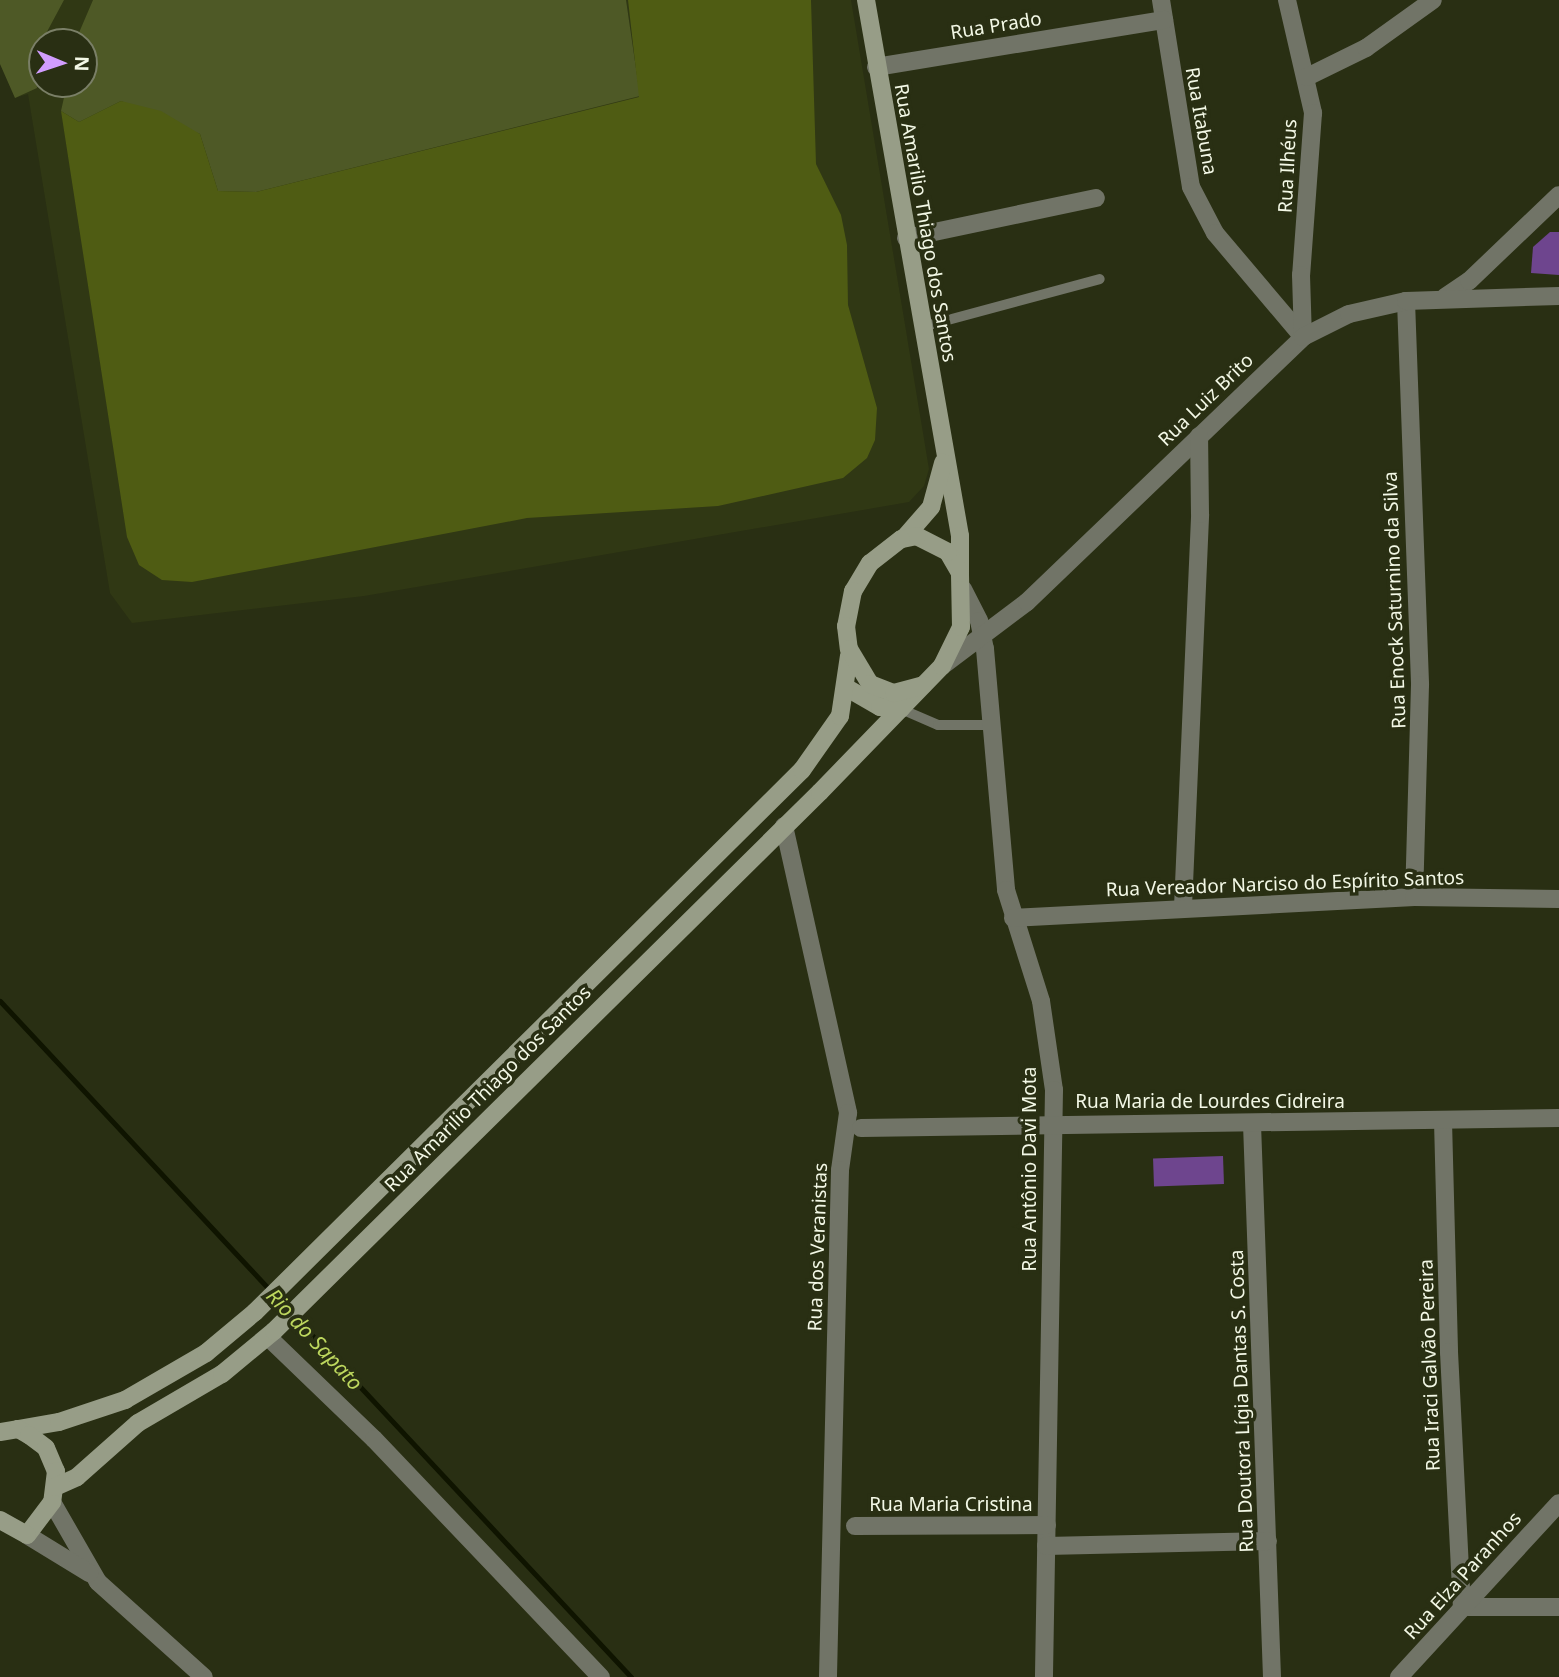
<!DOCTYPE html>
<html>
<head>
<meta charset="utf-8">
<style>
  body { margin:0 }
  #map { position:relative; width:1559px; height:1677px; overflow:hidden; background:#292f13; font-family:"Noto Sans",sans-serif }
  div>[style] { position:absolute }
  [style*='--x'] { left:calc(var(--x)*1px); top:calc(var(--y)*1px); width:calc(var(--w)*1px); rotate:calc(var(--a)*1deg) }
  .built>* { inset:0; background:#303814 }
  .green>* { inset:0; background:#4e5926 }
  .forest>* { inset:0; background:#4f5c13 }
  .stream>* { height:5px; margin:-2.5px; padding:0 2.5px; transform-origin:2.5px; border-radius:2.5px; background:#0f1400 }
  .building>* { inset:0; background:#6e458e; transform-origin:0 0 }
  .service>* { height:10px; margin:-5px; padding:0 5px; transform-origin:5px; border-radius:5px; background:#717467 }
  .minor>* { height:18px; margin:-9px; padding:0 9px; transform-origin:9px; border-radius:9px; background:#717467 }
  .tertiary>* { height:18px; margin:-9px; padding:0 9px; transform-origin:9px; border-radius:9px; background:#717467 }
  .secondary>* { height:18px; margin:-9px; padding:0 9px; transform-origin:9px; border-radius:9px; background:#979d87 }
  span { translate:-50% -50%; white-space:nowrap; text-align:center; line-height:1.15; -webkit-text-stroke:7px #292f13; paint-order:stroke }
  .street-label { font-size:19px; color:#f3f8e6 }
  .water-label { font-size:21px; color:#bdd75e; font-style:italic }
  .north { position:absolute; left:28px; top:28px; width:70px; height:70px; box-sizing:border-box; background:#292f13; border:2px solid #7a7f67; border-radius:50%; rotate:92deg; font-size:19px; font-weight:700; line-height:28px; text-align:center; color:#f3f8e6 }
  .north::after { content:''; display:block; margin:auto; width:24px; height:32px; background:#d19dfe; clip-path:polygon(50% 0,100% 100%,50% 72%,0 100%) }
</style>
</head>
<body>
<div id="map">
  <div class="built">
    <div style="clip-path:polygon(evenodd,0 0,851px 0,929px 469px,924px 486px,909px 502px,504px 572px,364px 596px,132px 623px,110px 593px,28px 94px,15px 98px,0 64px,0 0,42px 42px,84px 42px,84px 84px,42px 84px,42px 42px)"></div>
  </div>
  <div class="green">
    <div style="clip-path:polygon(0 0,64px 0,34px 56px,37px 88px,15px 98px,0 64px)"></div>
    <div style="clip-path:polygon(93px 0,626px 0,640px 96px,256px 192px,218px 191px,200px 134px,121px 101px,79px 122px,61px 111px,67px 84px,84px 84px,84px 42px,75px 42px)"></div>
  </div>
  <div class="forest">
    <div style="clip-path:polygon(628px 0,811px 0,816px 164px,841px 215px,847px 245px,848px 305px,877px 408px,875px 440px,867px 458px,843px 478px,718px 506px,527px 518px,192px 582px,162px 580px,139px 565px,127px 537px,61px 111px,79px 122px,121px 101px,161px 111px,200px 134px,218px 191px,256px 192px,639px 97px)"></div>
  </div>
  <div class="stream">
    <div style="--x:0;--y:1001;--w:925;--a:46.97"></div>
  </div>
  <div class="building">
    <div style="clip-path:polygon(1550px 232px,1559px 232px,1559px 275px,1531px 273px,1533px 247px)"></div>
    <div style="left:1223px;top:1156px;width:28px;height:70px;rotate:88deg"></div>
  </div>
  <div class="service">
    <div style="--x:922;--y:327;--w:184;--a:-15.1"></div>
    <div style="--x:901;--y:709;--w:40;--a:23.4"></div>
    <div style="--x:938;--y:725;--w:53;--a:0"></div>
  </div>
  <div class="minor">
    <div style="--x:1161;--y:0;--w:189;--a:80.9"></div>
    <div style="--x:1191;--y:187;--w:52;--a:62.4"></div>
    <div style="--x:1215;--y:233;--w:136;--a:49.8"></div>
    <div style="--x:1287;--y:0;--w:116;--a:77"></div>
    <div style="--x:1313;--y:113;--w:162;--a:94.2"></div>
    <div style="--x:1301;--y:275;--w:62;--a:88.2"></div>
    <div style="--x:876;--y:67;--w:292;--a:-9.3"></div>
    <div style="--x:1307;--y:77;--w:66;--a:-26.2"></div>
    <div style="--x:1366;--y:48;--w:82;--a:-35.6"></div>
    <div style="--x:906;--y:238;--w:194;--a:-11.9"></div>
    <div style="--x:1445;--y:297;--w:29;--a:-34"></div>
    <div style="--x:1469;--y:281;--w:124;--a:-43.7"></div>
    <div style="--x:1406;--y:301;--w:384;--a:87.9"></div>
    <div style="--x:1420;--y:685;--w:212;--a:91.6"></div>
    <div style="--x:963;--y:589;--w:36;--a:63"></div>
    <div style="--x:979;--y:621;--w:29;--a:78"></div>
    <div style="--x:985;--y:649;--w:242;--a:85"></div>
    <div style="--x:1006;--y:890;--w:116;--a:72.5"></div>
    <div style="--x:1041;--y:1001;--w:90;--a:81.7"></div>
    <div style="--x:1054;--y:1090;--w:587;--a:90.98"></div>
    <div style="--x:942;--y:666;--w:106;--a:-37"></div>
    <div style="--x:1027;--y:602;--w:383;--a:-43.8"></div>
    <div style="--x:1303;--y:337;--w:51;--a:-26.6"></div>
    <div style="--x:1349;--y:314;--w:58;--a:-12.8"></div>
    <div style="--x:1406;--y:301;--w:153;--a:-1.9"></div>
    <div style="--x:784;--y:826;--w:294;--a:77.4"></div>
    <div style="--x:848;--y:1113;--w:58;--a:98"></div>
    <div style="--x:840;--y:1170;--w:507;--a:91.36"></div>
    <div style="--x:1183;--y:907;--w:393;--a:-87.5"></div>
    <div style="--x:1200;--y:514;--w:78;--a:-90.7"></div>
    <div style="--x:1013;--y:918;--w:402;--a:-3"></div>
    <div style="--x:1414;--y:897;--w:145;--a:0.8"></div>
    <div style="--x:1443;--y:1121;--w:231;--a:88.5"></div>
    <div style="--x:1449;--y:1352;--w:255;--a:87.1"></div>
    <div style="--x:1462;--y:1607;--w:97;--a:0"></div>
    <div style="--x:1252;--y:1124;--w:553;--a:87.93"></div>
    <div style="--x:861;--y:1128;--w:698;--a:-0.82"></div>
    <div style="--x:268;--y:1337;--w:147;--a:43.9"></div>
    <div style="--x:374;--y:1439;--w:329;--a:46.4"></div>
    <div style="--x:855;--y:1526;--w:192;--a:-0.3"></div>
    <div style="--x:1046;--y:1546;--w:222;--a:-1.3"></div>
    <div style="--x:1399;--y:1677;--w:236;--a:-47.4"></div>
  </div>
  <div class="tertiary">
    <div style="--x:52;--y:1502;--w:92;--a:60.1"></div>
    <div style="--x:98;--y:1582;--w:142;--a:41.9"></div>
    <div style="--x:27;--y:1535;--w:73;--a:31.5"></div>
  </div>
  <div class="secondary">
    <div style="--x:866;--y:0;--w:544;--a:80.05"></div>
    <div style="--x:960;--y:536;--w:37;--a:90"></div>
    <div style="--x:905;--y:537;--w:40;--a:-49"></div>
    <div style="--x:931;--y:507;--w:46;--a:-74.7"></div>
    <div style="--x:847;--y:688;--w:38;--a:30"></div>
    <div style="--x:880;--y:707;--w:21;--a:5"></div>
    <div style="--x:18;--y:1429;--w:42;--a:-9.7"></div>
    <div style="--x:59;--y:1422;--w:70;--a:-18.4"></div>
    <div style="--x:125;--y:1400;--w:94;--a:-30.1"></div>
    <div style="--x:206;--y:1353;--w:64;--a:-39.9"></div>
    <div style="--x:255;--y:1312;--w:770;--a:-44.74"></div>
    <div style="--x:802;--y:770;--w:66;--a:-54.9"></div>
    <div style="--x:840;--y:716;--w:61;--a:-81.5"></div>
    <div style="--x:0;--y:1432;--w:18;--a:-9"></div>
    <div style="--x:18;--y:1429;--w:13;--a:29"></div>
    <div style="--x:29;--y:1435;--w:21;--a:37"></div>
    <div style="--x:46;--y:1448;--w:25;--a:67"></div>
    <div style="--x:56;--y:1471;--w:31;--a:97"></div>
    <div style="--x:52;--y:1502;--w:41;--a:127.1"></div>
    <div style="--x:27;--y:1535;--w:31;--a:-151"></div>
    <div style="--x:55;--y:1487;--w:24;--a:-24"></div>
    <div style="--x:77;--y:1477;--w:81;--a:-41.5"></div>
    <div style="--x:138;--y:1423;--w:97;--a:-30.3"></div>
    <div style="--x:222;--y:1374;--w:67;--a:-39.6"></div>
    <div style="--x:274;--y:1331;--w:767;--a:-44.63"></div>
    <div style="--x:820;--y:792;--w:175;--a:-45.9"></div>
    <div style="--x:942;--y:666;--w:43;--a:-64"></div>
    <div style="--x:961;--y:627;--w:54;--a:-91.1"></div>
    <div style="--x:960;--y:573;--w:24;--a:-120"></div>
    <div style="--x:948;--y:552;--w:35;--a:-153"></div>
    <div style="--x:917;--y:536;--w:16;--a:169"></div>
    <div style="--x:901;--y:539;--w:39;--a:142"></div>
    <div style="--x:870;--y:563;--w:33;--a:121"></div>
    <div style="--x:853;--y:591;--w:36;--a:101"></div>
    <div style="--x:846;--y:626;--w:23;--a:83"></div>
    <div style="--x:849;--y:649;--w:41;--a:59"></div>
    <div style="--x:870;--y:684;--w:26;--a:21"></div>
    <div style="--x:894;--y:693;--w:30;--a:-15"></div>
  </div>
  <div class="street-label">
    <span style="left:996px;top:26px;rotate:-9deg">Rua Prado</span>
    <span style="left:1201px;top:121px;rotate:80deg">Rua Itabuna</span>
    <span style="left:1288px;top:166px;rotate:-87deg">Rua Ilhéus</span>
    <span style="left:925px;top:223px;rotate:80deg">Rua Amarilio Thiago dos Santos</span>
    <span style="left:1206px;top:400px;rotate:-44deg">Rua Luiz Brito</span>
    <span style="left:1395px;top:600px;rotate:-92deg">Rua Enock Saturnino da Silva</span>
    <span style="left:1285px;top:884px;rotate:-2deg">Rua Vereador Narciso do Espírito Santos</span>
    <span style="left:488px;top:1089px;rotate:-45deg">Rua Amarilio Thiago dos Santos</span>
    <span style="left:1210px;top:1102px">Rua Maria de Lourdes Cidreira</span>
    <span style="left:1030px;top:1169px;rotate:-90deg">Rua Antônio Davi Mota</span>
    <span style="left:818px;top:1247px;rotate:-88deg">Rua dos Veranistas</span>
    <span style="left:1430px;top:1365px;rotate:-92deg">Rua Iraci Galvão Pereira</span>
    <span style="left:1242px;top:1401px;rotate:-92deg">Rua Doutora Lígia Dantas S. Costa</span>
    <span style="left:951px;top:1505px">Rua Maria Cristina</span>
    <span style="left:1463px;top:1576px;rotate:-48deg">Rua Elza Paranhos</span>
  </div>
  <div class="water-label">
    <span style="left:315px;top:1339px;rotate:47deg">Rio do Sapato</span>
  </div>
  <div class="north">N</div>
</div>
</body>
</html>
